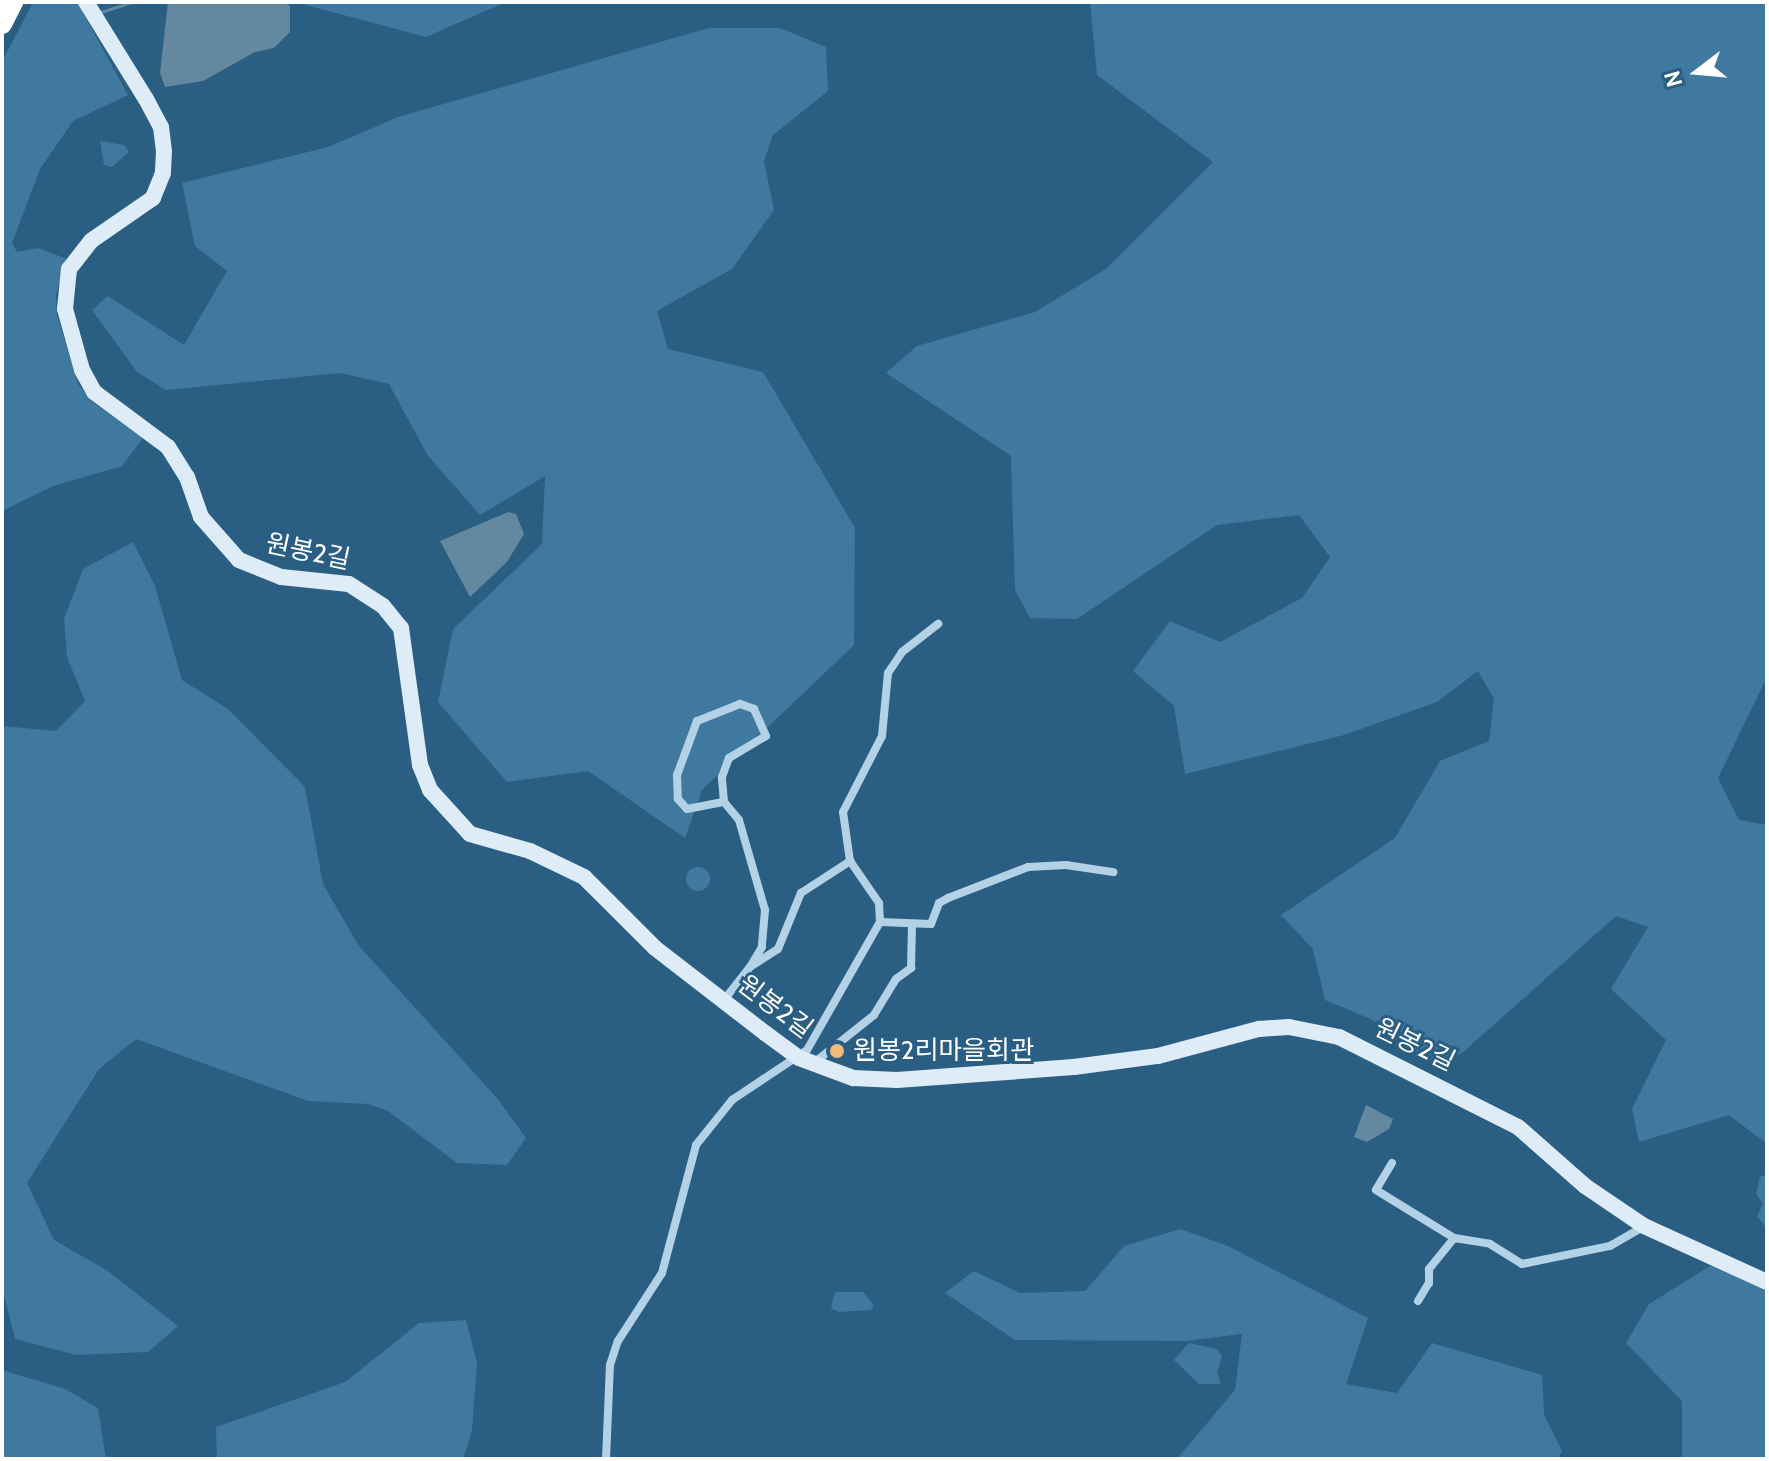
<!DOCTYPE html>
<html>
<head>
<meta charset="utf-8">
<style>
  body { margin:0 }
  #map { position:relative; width:1769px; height:1461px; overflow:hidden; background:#2a5e83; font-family:Cabin,"Noto Sans KR",sans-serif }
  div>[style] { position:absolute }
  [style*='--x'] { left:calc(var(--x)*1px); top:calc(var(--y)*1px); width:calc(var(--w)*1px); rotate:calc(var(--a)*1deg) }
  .green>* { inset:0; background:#3f799f }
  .round { border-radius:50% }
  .water>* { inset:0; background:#6488a0 }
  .stream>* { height:3px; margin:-1.5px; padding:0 1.5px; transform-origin:1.5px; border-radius:1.5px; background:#6488a0 }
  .minor>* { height:8px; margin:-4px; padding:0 4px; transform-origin:4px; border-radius:4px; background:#b4d2e6 }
  .secondary>* { height:16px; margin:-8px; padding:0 8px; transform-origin:8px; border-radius:8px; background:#ddecf6 }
  .motorway>* { height:20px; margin:-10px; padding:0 10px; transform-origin:10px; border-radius:10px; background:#fff }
  .dots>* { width:22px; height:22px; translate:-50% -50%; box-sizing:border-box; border:4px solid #2a5e83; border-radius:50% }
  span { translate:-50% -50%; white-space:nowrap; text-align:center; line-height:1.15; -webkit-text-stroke:6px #2a5e83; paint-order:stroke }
  .street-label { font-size:26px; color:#fff }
  .poi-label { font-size:26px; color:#fff }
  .left { translate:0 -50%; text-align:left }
  .frame { position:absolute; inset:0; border:4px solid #fff; pointer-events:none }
  .north { position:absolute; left:1657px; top:32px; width:80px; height:80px; -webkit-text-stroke:6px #2a5e83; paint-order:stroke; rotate:254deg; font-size:22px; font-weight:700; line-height:32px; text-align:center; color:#fff }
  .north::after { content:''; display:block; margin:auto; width:28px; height:36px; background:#fff; clip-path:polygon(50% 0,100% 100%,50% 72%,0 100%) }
</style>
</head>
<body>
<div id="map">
  <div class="green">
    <div style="clip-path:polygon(33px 2px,77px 2px,128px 95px,73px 121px,40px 169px,12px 243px,17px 252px,38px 248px,67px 259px,56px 294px,57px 315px,78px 384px,91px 401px,143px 438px,122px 466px,53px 486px,2px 511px,2px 62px)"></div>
    <div style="clip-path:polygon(295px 2px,506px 2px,426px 37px)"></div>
    <div style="clip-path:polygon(1090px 2px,1767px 2px,1767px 677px,1718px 778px,1739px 820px,1767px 825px,1767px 1144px,1729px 1115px,1639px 1142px,1632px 1109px,1666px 1040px,1611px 989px,1648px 927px,1616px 916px,1461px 1054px,1429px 1061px,1373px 1020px,1325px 1000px,1313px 949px,1281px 915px,1395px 838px,1440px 761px,1489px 741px,1494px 699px,1478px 671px,1437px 702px,1344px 735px,1185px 774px,1174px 706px,1133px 671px,1170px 621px,1220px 642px,1302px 598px,1330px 557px,1299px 515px,1217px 525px,1077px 619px,1030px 618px,1015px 590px,1011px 456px,886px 373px,917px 346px,1035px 312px,1106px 269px,1213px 162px,1097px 75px)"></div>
    <div style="clip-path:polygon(709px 28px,780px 28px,826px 47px,828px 91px,773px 135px,764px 161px,774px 210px,732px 269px,657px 311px,668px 349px,763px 372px,788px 414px,855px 528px,854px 645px,702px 790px,685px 838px,588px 771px,507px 782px,438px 702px,453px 629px,542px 544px,545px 476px,480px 515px,428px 456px,389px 384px,340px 373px,166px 390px,137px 372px,92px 310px,108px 296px,184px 345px,227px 271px,195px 246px,182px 183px,328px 147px,398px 117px)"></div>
    <div style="clip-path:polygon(100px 141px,124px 145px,129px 152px,112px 167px,104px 165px)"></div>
    <div style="clip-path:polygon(133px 542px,155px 586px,182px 680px,228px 709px,305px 787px,323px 884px,359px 946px,497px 1098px,526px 1138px,507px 1165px,457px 1163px,388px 1111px,368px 1104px,308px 1101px,136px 1039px,99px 1069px,27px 1183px,54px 1240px,108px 1271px,178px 1326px,148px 1352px,76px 1355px,15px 1339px,2px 1287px,2px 726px,56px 731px,85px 701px,67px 657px,64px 619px,83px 569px)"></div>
    <div class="round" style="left:686px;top:867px;width:24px;height:24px"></div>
    <div style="clip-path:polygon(1767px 1174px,1767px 1229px,1757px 1216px,1763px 1204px,1756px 1194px,1760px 1177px)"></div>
    <div style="clip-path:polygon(1180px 1229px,1228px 1246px,1368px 1318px,1346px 1384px,1397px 1393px,1432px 1343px,1542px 1375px,1544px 1415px,1562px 1451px,1558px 1459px,1177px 1459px,1235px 1390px,1242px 1334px,1186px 1341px,1015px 1340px,945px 1293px,974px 1271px,1020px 1293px,1085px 1291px,1124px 1246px)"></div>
    <div style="clip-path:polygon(1710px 1266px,1767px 1273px,1767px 1459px,1682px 1459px,1682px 1401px,1626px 1343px,1649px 1304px)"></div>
    <div style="clip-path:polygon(835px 1292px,863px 1292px,874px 1305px,871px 1310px,839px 1312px,831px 1308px)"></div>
    <div style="clip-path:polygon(466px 1320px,477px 1363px,472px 1431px,463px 1459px,217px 1459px,216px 1427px,345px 1382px,419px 1323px)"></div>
    <div style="clip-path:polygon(1189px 1343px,1217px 1349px,1222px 1357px,1217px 1373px,1221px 1384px,1199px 1384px,1174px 1360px)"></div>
    <div style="clip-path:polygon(2px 1370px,65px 1389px,98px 1408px,106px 1459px,2px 1459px)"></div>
  </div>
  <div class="water">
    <div style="clip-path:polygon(168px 2px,283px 2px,290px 6px,290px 32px,274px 48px,255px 52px,203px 81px,165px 87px,160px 73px)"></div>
    <div style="clip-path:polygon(508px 512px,516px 514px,524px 534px,507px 562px,470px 597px,440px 541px)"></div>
    <div style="clip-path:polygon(1366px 1105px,1393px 1119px,1389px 1129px,1367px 1142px,1354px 1137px)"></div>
  </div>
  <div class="stream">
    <div style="--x:101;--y:12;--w:32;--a:-18"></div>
  </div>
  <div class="minor">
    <div style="--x:724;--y:802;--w:25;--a:-95"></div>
    <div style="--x:722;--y:777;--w:20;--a:-70"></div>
    <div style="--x:729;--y:758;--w:43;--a:-30.7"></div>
    <div style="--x:766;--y:736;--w:30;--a:-114"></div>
    <div style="--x:754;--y:709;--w:15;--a:-160"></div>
    <div style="--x:740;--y:704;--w:46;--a:158.4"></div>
    <div style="--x:697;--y:721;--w:58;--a:110.3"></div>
    <div style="--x:677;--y:775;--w:24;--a:88"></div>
    <div style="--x:678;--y:799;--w:13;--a:48"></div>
    <div style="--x:687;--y:809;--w:38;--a:-11"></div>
    <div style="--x:724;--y:802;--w:23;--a:50"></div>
    <div style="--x:739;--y:820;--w:94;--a:73.9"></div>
    <div style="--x:765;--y:910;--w:37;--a:95"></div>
    <div style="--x:762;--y:947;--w:23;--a:121"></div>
    <div style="--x:880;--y:922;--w:19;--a:-93"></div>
    <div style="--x:879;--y:903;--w:51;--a:-124.6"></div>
    <div style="--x:850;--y:861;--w:49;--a:-98.1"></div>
    <div style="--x:843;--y:812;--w:85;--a:-62.8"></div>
    <div style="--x:882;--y:736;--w:63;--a:-84.6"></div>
    <div style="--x:888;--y:673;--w:25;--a:-56"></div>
    <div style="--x:902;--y:652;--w:46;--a:-37.9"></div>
    <div style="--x:724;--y:1000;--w:42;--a:-51.8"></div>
    <div style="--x:750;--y:967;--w:33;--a:-33"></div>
    <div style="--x:778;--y:949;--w:61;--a:-67.7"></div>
    <div style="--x:801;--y:893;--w:59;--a:-33.1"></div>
    <div style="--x:815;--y:1062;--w:75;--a:-38.5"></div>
    <div style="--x:874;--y:1015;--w:42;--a:-58.6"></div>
    <div style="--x:896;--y:979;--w:19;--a:-36"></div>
    <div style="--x:911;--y:968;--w:43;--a:-88.7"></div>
    <div style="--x:1392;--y:1163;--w:31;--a:121"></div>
    <div style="--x:1376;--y:1190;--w:92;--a:31.6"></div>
    <div style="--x:1454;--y:1238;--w:36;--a:9"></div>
    <div style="--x:1490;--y:1244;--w:38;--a:32"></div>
    <div style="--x:1522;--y:1264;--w:90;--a:-11.6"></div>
    <div style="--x:1610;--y:1246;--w:39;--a:-30"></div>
    <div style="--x:1418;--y:1301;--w:21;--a:-59"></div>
    <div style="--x:1429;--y:1283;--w:14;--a:-90"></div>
    <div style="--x:1429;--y:1269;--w:40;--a:-51"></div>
    <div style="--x:606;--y:1459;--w:94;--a:-87.6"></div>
    <div style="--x:610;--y:1365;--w:25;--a:-72"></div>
    <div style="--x:618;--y:1341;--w:81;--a:-57.1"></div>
    <div style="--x:662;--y:1273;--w:132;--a:-75.1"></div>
    <div style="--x:696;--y:1145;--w:58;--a:-51.3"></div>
    <div style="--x:732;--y:1100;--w:90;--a:-33.7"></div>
    <div style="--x:807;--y:1050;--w:147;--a:-60.3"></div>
    <div style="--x:880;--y:922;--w:51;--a:2.2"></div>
    <div style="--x:931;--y:924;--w:22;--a:-69"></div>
    <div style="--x:939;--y:903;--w:10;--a:-29"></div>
    <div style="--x:948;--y:898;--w:86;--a:-21.2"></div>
    <div style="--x:1028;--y:867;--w:38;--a:-3"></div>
    <div style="--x:1066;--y:865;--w:48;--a:8.5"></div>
  </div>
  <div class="secondary">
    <div style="--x:86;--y:2;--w:114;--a:58.3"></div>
    <div style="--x:146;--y:99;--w:32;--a:62"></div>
    <div style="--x:161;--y:127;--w:24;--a:83"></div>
    <div style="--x:164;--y:151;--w:22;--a:93"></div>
    <div style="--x:163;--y:173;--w:27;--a:112"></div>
    <div style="--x:153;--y:198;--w:75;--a:145.3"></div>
    <div style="--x:91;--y:241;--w:36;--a:128"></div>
    <div style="--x:69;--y:269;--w:40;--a:95.7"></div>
    <div style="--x:65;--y:309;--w:63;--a:74.4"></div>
    <div style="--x:82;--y:370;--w:25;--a:61"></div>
    <div style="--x:94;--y:392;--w:92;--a:36.6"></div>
    <div style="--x:168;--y:447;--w:36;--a:58"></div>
    <div style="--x:187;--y:477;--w:42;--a:70.7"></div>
    <div style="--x:201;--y:517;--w:57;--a:48.5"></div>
    <div style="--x:239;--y:560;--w:45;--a:22"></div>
    <div style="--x:281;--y:577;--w:68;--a:5.9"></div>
    <div style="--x:349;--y:584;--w:40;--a:32.9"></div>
    <div style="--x:383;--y:606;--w:28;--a:51"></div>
    <div style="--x:401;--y:628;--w:138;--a:82.1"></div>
    <div style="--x:420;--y:765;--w:27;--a:68"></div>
    <div style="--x:430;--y:790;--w:59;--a:47.7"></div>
    <div style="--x:470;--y:834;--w:62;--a:15.8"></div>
    <div style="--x:530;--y:851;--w:60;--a:25.7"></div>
    <div style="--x:584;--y:877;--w:100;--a:45"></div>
    <div style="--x:655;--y:948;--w:139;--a:37.7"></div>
    <div style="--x:765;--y:1033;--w:42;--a:36.3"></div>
    <div style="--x:799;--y:1058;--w:58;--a:20.3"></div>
    <div style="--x:853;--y:1078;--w:44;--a:2.6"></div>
    <div style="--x:897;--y:1080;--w:177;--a:-4.2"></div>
    <div style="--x:1074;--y:1067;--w:85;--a:-7.5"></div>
    <div style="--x:1158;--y:1056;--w:105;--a:-15"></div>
    <div style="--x:1259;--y:1029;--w:30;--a:-4"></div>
    <div style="--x:1289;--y:1027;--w:51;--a:11.3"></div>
    <div style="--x:1339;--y:1037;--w:200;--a:26.7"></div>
    <div style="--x:1518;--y:1127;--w:89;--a:41.4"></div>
    <div style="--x:1585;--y:1186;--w:71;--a:34.1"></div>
    <div style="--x:1644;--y:1226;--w:135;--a:24.5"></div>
  </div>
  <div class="motorway">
    <div style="--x:2;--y:24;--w:25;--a:-63"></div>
  </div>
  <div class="dots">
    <div style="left:837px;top:1051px;background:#edbb7c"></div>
  </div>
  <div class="street-label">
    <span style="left:308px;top:552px;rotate:12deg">원봉2길</span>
    <span style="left:775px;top:1007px;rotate:37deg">원봉2길</span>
    <span style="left:1415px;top:1045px;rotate:26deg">원봉2길</span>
  </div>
  <div class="poi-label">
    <span class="left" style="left:853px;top:1051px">원봉2리마을회관</span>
  </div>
  <div class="frame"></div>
  <div class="north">N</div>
</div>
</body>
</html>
